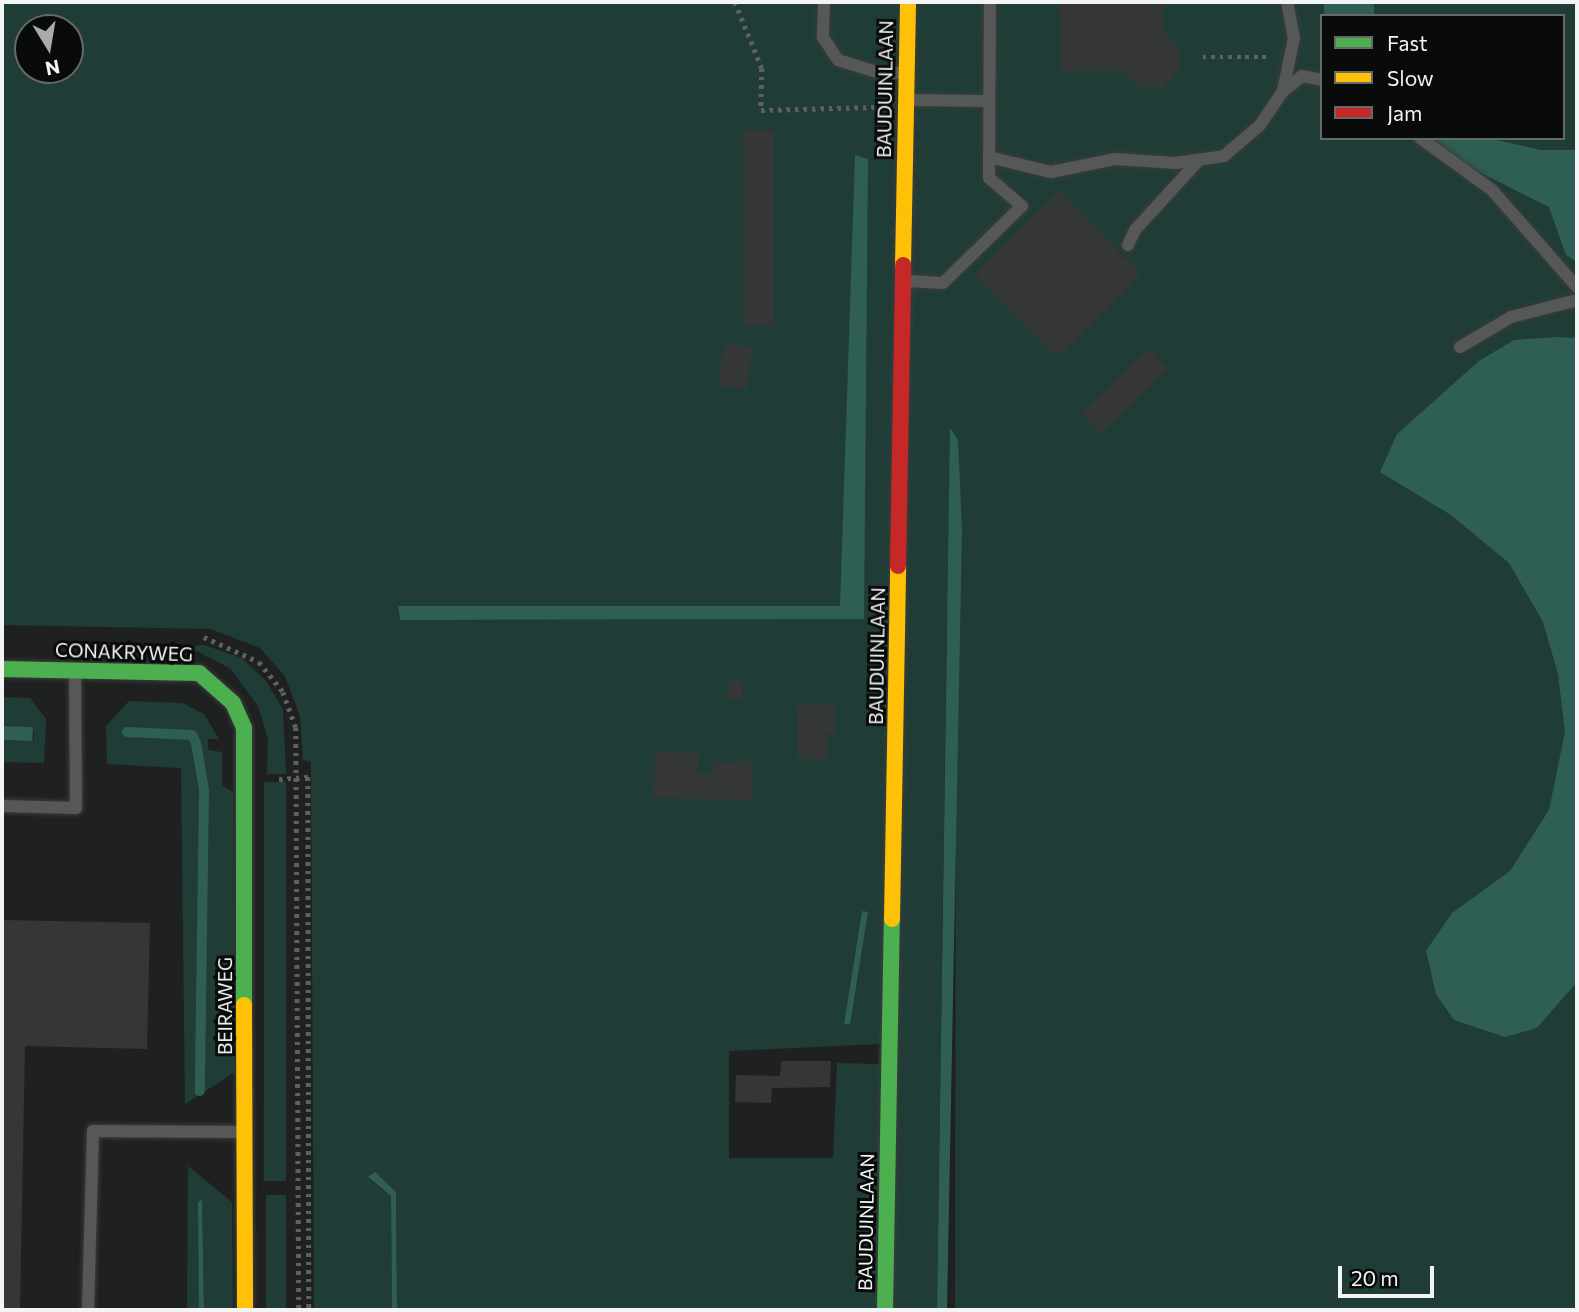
<!DOCTYPE html>
<html>
<head>
<meta charset="utf-8">
<style>
  body { margin:0 }
  #map { position:relative; width:1579px; height:1312px; overflow:hidden; background:#1f2120; font-family:Commissioner,sans-serif }
  div>[style] { position:absolute }
  [style*='--x'] { left:calc(var(--x)*1px); top:calc(var(--y)*1px); width:calc(var(--w)*1px); rotate:calc(var(--a)*1deg) }
  .green>* { inset:0; background:#1f3d36; transform-origin:0 0 }
  .water>* { inset:0; background:#2f5e55; transform-origin:0 0 }
  .stream>* { height:10px; margin:-5px; padding:0 5px; transform-origin:5px; border-radius:5px; background:#2f5e55 }
  .building>* { inset:0; background:#353736; transform-origin:0 0 }
  .path>* { height:4.5px; margin-top:-2.25px; transform-origin:0; background:repeating-linear-gradient(90deg,#5f6160 0 3.5px,transparent 0 8.5px) }
  .roads { filter:drop-shadow(0 0 2px #3b3c3c) drop-shadow(0 0 2px #3b3c3c) }
  .lane>* { height:12px; margin:-6px; padding:0 6px; transform-origin:6px; border-radius:6px; background:#565857 }
  .fast>* { height:16px; margin:-8px; padding:0 8px; transform-origin:8px; border-radius:8px; background:#4caf50 }
  .slow>* { height:16px; margin:-8px; padding:0 8px; transform-origin:8px; border-radius:8px; background:#ffc107 }
  .jam>* { height:16px; margin:-8px; padding:0 8px; transform-origin:8px; border-radius:8px; background:#c62828 }
  span { translate:-50% -50%; white-space:nowrap; text-align:center; line-height:1.15; -webkit-text-stroke:6px #090b0b; paint-order:stroke }
  .street-label { font-size:19px; color:#f3f5f4 }
  .frame { position:absolute; inset:0; border:4px solid #f3f5f4; pointer-events:none }
  .legend { position:absolute; left:1320px; top:14px; width:245px; height:126px; box-sizing:border-box; background:#090b0b; border:2px solid #676968; margin:0; padding:9px 12px; list-style:none; font-size:21px; color:#f3f5f4 }
  .legend li { display:flex; align-items:center; gap:14px; height:35px }
  .legend b { width:35px; border:2px solid #676968 }
  .north { position:absolute; left:14px; top:14px; width:70px; height:70px; box-sizing:border-box; background:#090b0b; border:2px solid #676968; border-radius:50%; rotate:169deg; font-size:19px; font-weight:700; line-height:28px; text-align:center; color:#f3f5f4 }
  .north::after { content:''; display:block; margin:auto; width:24px; height:32px; background:#a9abaa; clip-path:polygon(50% 0,100% 100%,50% 72%,0 100%) }
  .scale { position:absolute; left:1338px; top:1266px; width:96px; height:32px; box-sizing:border-box; border:4px solid #f3f5f4; border-top:0; padding-left:9px; font-size:21px; line-height:24px; white-space:nowrap; color:#f3f5f4; -webkit-text-stroke:5px #090b0b; paint-order:stroke }
</style>
</head>
<body>
<div id="map">
  <div class="green">
    <div style="clip-path:polygon(evenodd,2px 2px,1577px 2px,1577px 1310px,955px 1310px,956px 612px,947px 612px,937px 1310px,397px 1310px,396px 1192px,368px 1178px,391px 1196px,392px 1310px,314px 1310px,311px 762px,303px 760px,300px 716px,285px 676px,260px 648px,211px 629px,2px 625px,2px 2px,1322px 16px,1563px 16px,1563px 138px,1322px 138px,1322px 16px,2px 2px,28px 28px,70px 28px,70px 70px,28px 70px,28px 28px,2px 2px,398px 606px,840px 606px,863px 619px,400px 620px,398px 606px,2px 2px,880px 1044px,879px 1064px,837px 1063px,833px 1158px,729px 1158px,729px 1051px,880px 1044px)"></div>
    <div style="clip-path:polygon(204px 645px,242px 658px,267px 682px,283px 710px,286px 774px,267px 774px,268px 739px,258px 706px,231px 669px,197px 651px,158px 649px)"></div>
    <div style="clip-path:polygon(2px 697px,30px 698px,46px 719px,44px 763px,2px 762px,2px 740px,34px 741px,33px 727px,2px 726px)"></div>
    <div style="clip-path:polygon(129px 701px,182px 703px,204px 714px,219px 739px,208px 739px,208px 750px,222px 752px,222px 785px,233px 792px,235px 1072px,185px 1104px,181px 768px,107px 764px,106px 726px)"></div>
    <div style="left:286px;top:782px;width:399px;height:22px;rotate:90deg"></div>
    <div style="clip-path:polygon(188px 1166px,232px 1202px,233px 1310px,204px 1310px,202px 1200px,199px 1310px,187px 1310px)"></div>
    <div style="left:286px;top:1195px;width:115px;height:20px;rotate:90deg"></div>
  </div>
  <div class="water">
    <div style="left:1324px;top:2px;width:50px;height:14px"></div>
    <div style="clip-path:polygon(1427px 138px,1489px 138px,1540px 150px,1577px 150px,1577px 262px,1566px 255px,1549px 207px,1469px 167px)"></div>
    <div style="clip-path:polygon(855px 155px,868px 159px,864px 619px,400px 620px,398px 606px,840px 606px)"></div>
    <div style="clip-path:polygon(1558px 337px,1577px 338px,1577px 982px,1537px 1028px,1505px 1037px,1454px 1020px,1436px 994px,1426px 951px,1452px 913px,1510px 871px,1549px 810px,1565px 732px,1558px 674px,1543px 622px,1509px 563px,1451px 515px,1380px 472px,1397px 434px,1479px 361px,1514px 340px)"></div>
    <div style="clip-path:polygon(950px 428px,958px 440px,962px 528px,947px 1310px,937px 1310px)"></div>
    <div style="left:2px;top:726px;width:31px;height:14px;rotate:2deg"></div>
    <div style="left:862px;top:911px;width:6px;height:114px;rotate:9deg"></div>
    <div style="clip-path:polygon(375px 1172px,396px 1192px,397px 1310px,392px 1310px,391px 1196px,368px 1177px)"></div>
    <div style="clip-path:polygon(202px 1200px,204px 1310px,199px 1310px,198px 1202px)"></div>
  </div>
  <div class="stream">
    <div style="--x:127;--y:732;--w:65;--a:2.6"></div>
    <div style="--x:192;--y:735;--w:9;--a:63"></div>
    <div style="--x:196;--y:743;--w:48;--a:80.3"></div>
    <div style="--x:204;--y:790;--w:301;--a:90.8"></div>
  </div>
  <div class="building">
    <div style="clip-path:polygon(1060px 2px,1163px 2px,1163px 31px,1179px 48px,1179px 71px,1162px 88px,1139px 87px,1121px 71px,1060px 71px)"></div>
    <div style="left:743px;top:131px;width:31px;height:195px"></div>
    <div style="left:1058px;top:191px;width:117px;height:117px;rotate:45deg"></div>
    <div style="left:724px;top:343px;width:29px;height:43px;rotate:8deg"></div>
    <div style="left:1149px;top:348px;width:28px;height:95px;rotate:46deg"></div>
    <div style="left:727px;top:681px;width:15px;height:19px"></div>
    <div style="clip-path:polygon(798px 705px,835px 705px,835px 733px,826px 734px,827px 759px,798px 759px)"></div>
    <div style="clip-path:polygon(655px 752px,698px 753px,698px 773px,713px 774px,714px 762px,753px 761px,753px 800px,654px 798px)"></div>
    <div style="clip-path:polygon(2px 920px,150px 923px,147px 1049px,25px 1046px,20px 1310px,2px 1310px)"></div>
    <div style="clip-path:polygon(781px 1061px,831px 1061px,830px 1087px,772px 1088px,771px 1103px,735px 1102px,736px 1075px,780px 1076px)"></div>
  </div>
  <div class="path">
    <div style="--x:735;--y:2;--w:71;--a:67.8"></div>
    <div style="--x:762;--y:68;--w:42;--a:91.4"></div>
    <div style="--x:761;--y:110;--w:113;--a:-1.5"></div>
    <div style="--x:1203;--y:57;--w:65;--a:0"></div>
    <div style="--x:204;--y:637;--w:60;--a:24.4"></div>
    <div style="--x:259;--y:662;--w:38;--a:51"></div>
    <div style="--x:283;--y:692;--w:37;--a:70"></div>
    <div style="--x:296;--y:727;--w:583;--a:89.71"></div>
    <div style="--x:279;--y:779;--w:29;--a:-4"></div>
    <div style="--x:308;--y:777;--w:533;--a:89.89"></div>
  </div>
  <div class="roads">
    <div class="lane">
      <div style="--x:824;--y:2;--w:35;--a:92"></div>
      <div style="--x:823;--y:37;--w:27;--a:57"></div>
      <div style="--x:838;--y:60;--w:44;--a:17.2"></div>
      <div style="--x:880;--y:73;--w:25;--a:0"></div>
      <div style="--x:1283;--y:91;--w:24;--a:-38"></div>
      <div style="--x:1302;--y:76;--w:20;--a:11"></div>
      <div style="--x:909;--y:100;--w:80;--a:0.7"></div>
      <div style="--x:1420;--y:138;--w:89;--a:35.8"></div>
      <div style="--x:1492;--y:190;--w:129;--a:48.8"></div>
      <div style="--x:989;--y:157;--w:64;--a:13.6"></div>
      <div style="--x:1051;--y:172;--w:65;--a:-11.5"></div>
      <div style="--x:1115;--y:159;--w:60;--a:3.8"></div>
      <div style="--x:1175;--y:163;--w:49;--a:-8.1"></div>
      <div style="--x:1224;--y:156;--w:48;--a:-40.7"></div>
      <div style="--x:1260;--y:125;--w:41;--a:-55.9"></div>
      <div style="--x:1283;--y:91;--w:54;--a:-78.3"></div>
      <div style="--x:1294;--y:38;--w:37;--a:-101"></div>
      <div style="--x:1128;--y:245;--w:17;--a:-65"></div>
      <div style="--x:1135;--y:230;--w:95;--a:-47.6"></div>
      <div style="--x:907;--y:281;--w:36;--a:3"></div>
      <div style="--x:943;--y:283;--w:110;--a:-44.3"></div>
      <div style="--x:1022;--y:206;--w:43;--a:-139.7"></div>
      <div style="--x:989;--y:178;--w:176;--a:-89.7"></div>
      <div style="--x:1460;--y:347;--w:59;--a:-30.5"></div>
      <div style="--x:1511;--y:317;--w:68;--a:-14.4"></div>
      <div style="--x:2;--y:806;--w:74;--a:1.5"></div>
      <div style="--x:76;--y:808;--w:136;--a:-90.4"></div>
      <div style="--x:88;--y:1310;--w:179;--a:-88.4"></div>
      <div style="--x:93;--y:1131;--w:149;--a:0.4"></div>
    </div>
    <div class="fast">
      <div style="--x:2;--y:669;--w:197;--a:1.2"></div>
      <div style="--x:199;--y:673;--w:45;--a:41.4"></div>
      <div style="--x:233;--y:703;--w:27;--a:66"></div>
      <div style="--x:244;--y:728;--w:277;--a:90"></div>
      <div style="--x:885;--y:1310;--w:391;--a:-89"></div>
    </div>
    <div class="slow">
      <div style="--x:903;--y:265;--w:263;--a:-88.9"></div>
      <div style="--x:892;--y:919;--w:353;--a:-89"></div>
      <div style="--x:244;--y:1005;--w:305;--a:89.8"></div>
    </div>
    <div class="jam">
      <div style="--x:898;--y:566;--w:301;--a:-89"></div>
    </div>
  </div>
  <div class="street-label">
    <span style="left:885px;top:89px;rotate:-89deg">BAUDUINLAAN</span>
    <span style="left:124px;top:652px;rotate:2deg">CONAKRYWEG</span>
    <span style="left:877px;top:656px;rotate:-89deg">BAUDUINLAAN</span>
    <span style="left:225px;top:1006px;rotate:-90deg">BEIRAWEG</span>
    <span style="left:866px;top:1222px;rotate:-89deg">BAUDUINLAAN</span>
  </div>
  <div class="frame"></div>
  <ul class="legend">
  <li><b style="height:9px;background:#4caf50"></b>Fast</li>
  <li><b style="height:9px;background:#ffc107"></b>Slow</li>
  <li><b style="height:9px;background:#c62828"></b>Jam</li>
  </ul>
  <div class="north">N</div>
  <div class="scale">20 m</div>
</div>
</body>
</html>
